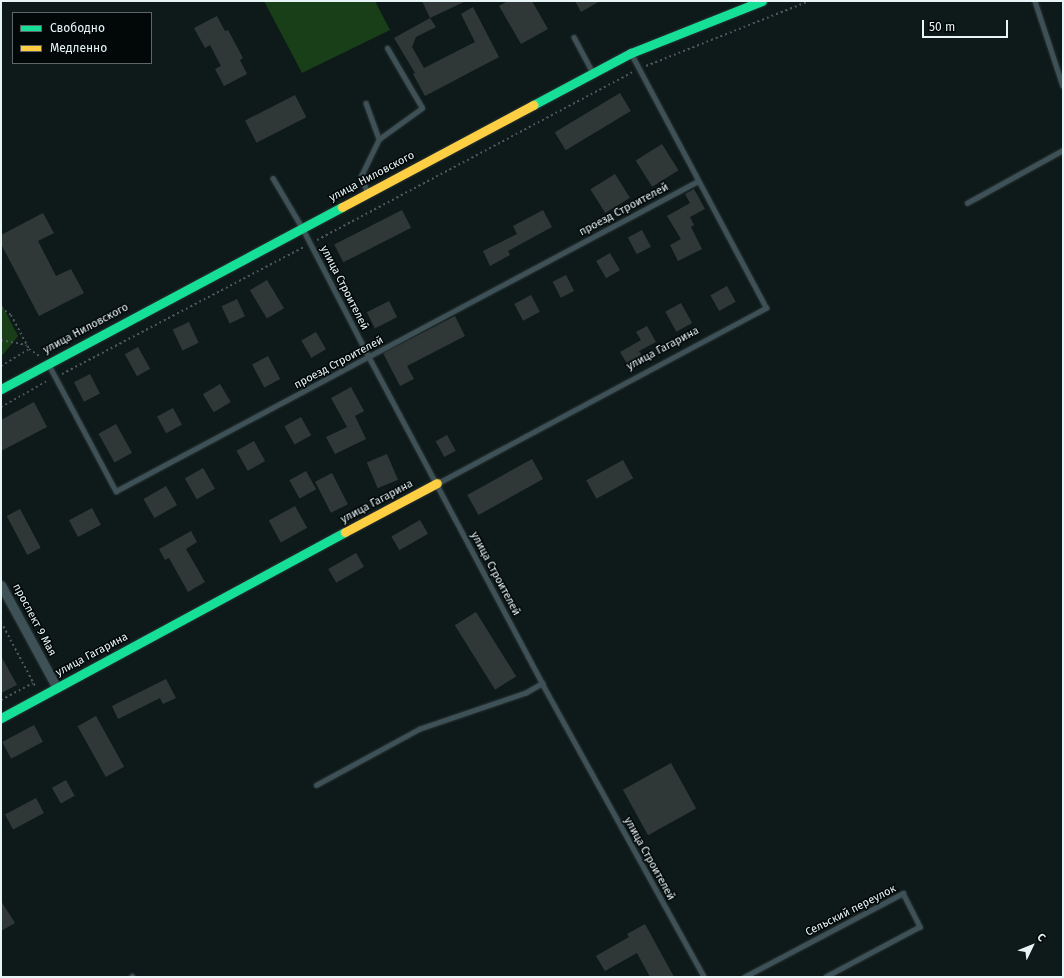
<!DOCTYPE html>
<html>
<head>
<meta charset="utf-8">
<style>
  body { margin:0 }
  #map { position:relative; width:1064px; height:978px; overflow:hidden; background:#0e1a1a; font-family:"Fira Sans",sans-serif }
  div>[style] { position:absolute }
  [style*='--x'] { left:calc(var(--x)*1px); top:calc(var(--y)*1px); width:calc(var(--w)*1px); rotate:calc(var(--a)*1deg) }
  .green>* { inset:0; background:#183f17 }
  .building>* { inset:0; background:#2f3837; transform-origin:0 0 }
  .path>* { height:2px; margin-top:-1px; transform-origin:0; background:repeating-linear-gradient(90deg,#4a575b 0 2px,transparent 0 5px) }
  .roads { filter:drop-shadow(0 0 1px #293334) drop-shadow(0 0 1px #293334) }
  .lane>* { height:4.5px; margin:-2.25px; padding:0 2.25px; transform-origin:2.25px; border-radius:2.25px; background:#3e5157 }
  .street>* { height:9px; margin:-4.5px; padding:0 4.5px; transform-origin:4.5px; border-radius:4.5px; background:#3e5157 }
  .fast>* { height:9px; margin:-4.5px; padding:0 4.5px; transform-origin:4.5px; border-radius:4.5px; background:#16e098 }
  .slow>* { height:9px; margin:-4.5px; padding:0 4.5px; transform-origin:4.5px; border-radius:4.5px; background:#ffcf43 }
  span { translate:-50% -50%; white-space:nowrap; text-align:center; line-height:1.15; -webkit-text-stroke:3px #020708; paint-order:stroke }
  .street-label { font-size:11px; color:#e7f5f6 }
  .frame { position:absolute; inset:0; border:2px solid #e7f5f6; pointer-events:none }
  .legend { position:absolute; left:12px; top:12px; width:140px; height:52px; box-sizing:border-box; background:#020708; border:1px solid #5e6667; margin:0; padding:5px 7px; list-style:none; font-size:12px; color:#e7f5f6 }
  .legend li { display:flex; align-items:center; gap:8px; height:20px }
  .legend b { width:20px; border:1px solid #5e6667 }
  .north { position:absolute; left:1012px; top:926px; width:40px; height:40px; -webkit-text-stroke:3px #020708; paint-order:stroke; rotate:47deg; font-size:11px; font-weight:700; line-height:16px; text-align:center; color:#e7f5f6 }
  .north::after { content:''; display:block; margin:auto; width:14px; height:18px; background:#e7f5f6; clip-path:polygon(50% 0,100% 100%,50% 72%,0 100%) }
  .scale { position:absolute; left:922px; top:20px; width:86px; height:18px; box-sizing:border-box; border:2px solid #e7f5f6; border-top:0; padding-left:5px; font-size:12px; line-height:14px; white-space:nowrap; color:#e7f5f6; -webkit-text-stroke:3px #020708; paint-order:stroke }
</style>
</head>
<body>
<div id="map">
  <div class="green">
    <div style="clip-path:polygon(264px 1px,375px 1px,390px 30px,302px 73px)"></div>
    <div style="clip-path:polygon(1px 303px,18px 336px,1px 357px)"></div>
  </div>
  <div class="building">
    <div style="clip-path:polygon(422px 1px,466px 1px,430px 18px)"></div>
    <div style="clip-path:polygon(508px 1px,532px 1px,548px 29px,521px 44px,499px 6px)"></div>
    <div style="clip-path:polygon(575px 1px,600px 1px,581px 12px)"></div>
    <div style="clip-path:polygon(473px 7px,499px 57px,425px 96px,413px 74px,415px 73px,394px 38px,430px 18px,436px 27px,416px 37px,412px 47px,424px 68px,475px 42px,461px 14px)"></div>
    <div style="clip-path:polygon(217px 16px,225px 31px,228px 30px,243px 58px,240px 60px,247px 74px,224px 86px,215px 69px,221px 66px,210px 45px,205px 48px,194px 28px)"></div>
    <div style="left:620px;top:93px;width:21px;height:76px;rotate:59deg"></div>
    <div style="left:295px;top:95px;width:25px;height:56px;rotate:63deg"></div>
    <div style="left:662px;top:144px;width:31px;height:31px;rotate:58deg"></div>
    <div style="left:615px;top:174px;width:28px;height:29px;rotate:58deg"></div>
    <div style="clip-path:polygon(694px 189px,705px 209px,690px 217px,694px 225px,691px 227px,702px 249px,678px 261px,670px 245px,681px 239px,667px 216px,690px 203px,685px 194px)"></div>
    <div style="left:402px;top:210px;width:20px;height:76px;rotate:63deg"></div>
    <div style="clip-path:polygon(543px 210px,552px 227px,508px 251px,510px 255px,490px 266px,483px 251px,517px 234px,513px 226px)"></div>
    <div style="clip-path:polygon(43px 213px,54px 233px,38px 241px,56px 276px,71px 269px,84px 293px,39px 316px,1px 244px,1px 235px)"></div>
    <div style="left:642px;top:230px;width:19px;height:16px;rotate:62deg"></div>
    <div style="left:610px;top:253px;width:20px;height:16px;rotate:60deg"></div>
    <div style="left:566px;top:275px;width:18px;height:15px;rotate:63deg"></div>
    <div style="left:267px;top:280px;width:33px;height:20px;rotate:59deg"></div>
    <div style="left:727px;top:286px;width:18px;height:19px;rotate:61deg"></div>
    <div style="left:531px;top:295px;width:19px;height:19px;rotate:62deg"></div>
    <div style="left:237px;top:299px;width:19px;height:17px;rotate:65deg"></div>
    <div style="left:389px;top:301px;width:18px;height:25px;rotate:63deg"></div>
    <div style="left:681px;top:303px;width:23px;height:18px;rotate:61deg"></div>
    <div style="clip-path:polygon(455px 316px,465px 336px,407px 366px,414px 379px,400px 386px,383px 353px)"></div>
    <div style="left:189px;top:322px;width:23px;height:18px;rotate:65deg"></div>
    <div style="clip-path:polygon(647px 326px,656px 342px,639px 351px,644px 359px,629px 367px,620px 352px,641px 340px,636px 332px)"></div>
    <div style="left:316px;top:332px;width:20px;height:17px;rotate:60deg"></div>
    <div style="left:138px;top:347px;width:25px;height:15px;rotate:61deg"></div>
    <div style="left:268px;top:356px;width:26px;height:18px;rotate:62deg"></div>
    <div style="left:90px;top:374px;width:22px;height:18px;rotate:63deg"></div>
    <div style="left:220px;top:384px;width:21px;height:20px;rotate:59deg"></div>
    <div style="clip-path:polygon(351px 387px,364px 411px,355px 416px,366px 439px,335px 454px,326px 437px,347px 427px,331px 398px)"></div>
    <div style="clip-path:polygon(34px 402px,47px 427px,1px 451px,1px 420px)"></div>
    <div style="left:173px;top:408px;width:19px;height:18px;rotate:62deg"></div>
    <div style="left:301px;top:417px;width:21px;height:19px;rotate:61deg"></div>
    <div style="left:116px;top:424px;width:33px;height:20px;rotate:61deg"></div>
    <div style="left:447px;top:435px;width:18px;height:13px;rotate:61deg"></div>
    <div style="left:254px;top:441px;width:23px;height:20px;rotate:61deg"></div>
    <div style="left:387px;top:454px;width:28px;height:22px;rotate:67deg"></div>
    <div style="left:532px;top:459px;width:23px;height:74px;rotate:61deg"></div>
    <div style="left:623px;top:460px;width:21px;height:42px;rotate:61deg"></div>
    <div style="left:203px;top:468px;width:24px;height:21px;rotate:60deg"></div>
    <div style="left:306px;top:471px;width:21px;height:19px;rotate:61deg"></div>
    <div style="left:332px;top:473px;width:35px;height:19px;rotate:63deg"></div>
    <div style="left:166px;top:486px;width:22px;height:26px;rotate:60deg"></div>
    <div style="left:295px;top:506px;width:25px;height:30px;rotate:61deg"></div>
    <div style="left:92px;top:508px;width:19px;height:26px;rotate:62deg"></div>
    <div style="left:20px;top:509px;width:44px;height:15px;rotate:62deg"></div>
    <div style="left:420px;top:520px;width:16px;height:33px;rotate:60deg"></div>
    <div style="clip-path:polygon(191px 531px,197px 542px,186px 549px,205px 582px,188px 592px,169px 558px,165px 560px,159px 549px)"></div>
    <div style="left:356px;top:553px;width:16px;height:32px;rotate:60deg"></div>
    <div style="left:476px;top:612px;width:76px;height:25px;rotate:58deg"></div>
    <div style="clip-path:polygon(1px 656px,17px 685px,1px 693px)"></div>
    <div style="clip-path:polygon(166px 679px,176px 698px,163px 704px,160px 698px,118px 719px,112px 706px)"></div>
    <div style="left:96px;top:716px;width:58px;height:21px;rotate:61deg"></div>
    <div style="left:34px;top:725px;width:19px;height:36px;rotate:62deg"></div>
    <div style="left:671px;top:763px;width:52px;height:55px;rotate:61deg"></div>
    <div style="left:66px;top:780px;width:18px;height:16px;rotate:61deg"></div>
    <div style="left:36px;top:798px;width:17px;height:35px;rotate:62deg"></div>
    <div style="clip-path:polygon(1px 901px,15px 923px,1px 931px)"></div>
    <div style="clip-path:polygon(645px 924px,674px 977px,650px 977px,637px 953px,605px 971px,596px 956px,629px 937px,627px 934px)"></div>
  </div>
  <div class="path">
    <div style="--x:646;--y:66;--w:175;--a:-21.7"></div>
    <div style="--x:317;--y:240;--w:358;--a:-28"></div>
    <div style="--x:1;--y:308;--w:12;--a:35"></div>
    <div style="--x:11;--y:315;--w:38;--a:62"></div>
    <div style="--x:29;--y:349;--w:12;--a:35"></div>
    <div style="--x:1;--y:340;--w:26;--a:11"></div>
    <div style="--x:1;--y:366;--w:33;--a:-31"></div>
    <div style="--x:62;--y:374;--w:273;--a:-27.7"></div>
    <div style="--x:1;--y:407;--w:55;--a:-29.4"></div>
    <div style="--x:1;--y:622;--w:72;--a:62"></div>
    <div style="--x:1;--y:700;--w:36;--a:-28"></div>
  </div>
  <div class="roads">
    <div class="lane">
      <div style="--x:1035;--y:1;--w:89;--a:71.8"></div>
      <div style="--x:574;--y:37;--w:40;--a:62"></div>
      <div style="--x:366;--y:103;--w:38;--a:70"></div>
      <div style="--x:273;--y:178;--w:59;--a:59.5"></div>
      <div style="--x:303;--y:229;--w:144;--a:62.7"></div>
      <div style="--x:369;--y:357;--w:369;--a:62"></div>
      <div style="--x:542;--y:683;--w:336;--a:61.1"></div>
      <div style="--x:367;--y:193;--w:18;--a:-109"></div>
      <div style="--x:361;--y:176;--w:41;--a:-64.1"></div>
      <div style="--x:379;--y:139;--w:53;--a:-35.8"></div>
      <div style="--x:422;--y:108;--w:69;--a:-120.3"></div>
      <div style="--x:967;--y:203;--w:110;--a:-28.9"></div>
      <div style="--x:49;--y:365;--w:143;--a:62"></div>
      <div style="--x:116;--y:491;--w:659;--a:-28.04"></div>
      <div style="--x:438;--y:483;--w:372;--a:-28.1"></div>
      <div style="--x:766;--y:308;--w:288;--a:-118"></div>
      <div style="--x:316;--y:785;--w:117;--a:-28.5"></div>
      <div style="--x:419;--y:729;--w:112;--a:-18.8"></div>
      <div style="--x:525;--y:693;--w:20;--a:-30"></div>
      <div style="--x:131;--y:977;--w:1;--a:-45"></div>
      <div style="--x:744;--y:977;--w:180;--a:-27.8"></div>
      <div style="--x:903;--y:893;--w:38;--a:63"></div>
      <div style="--x:920;--y:927;--w:106;--a:152"></div>
    </div>
    <div class="street">
      <div style="--x:1;--y:585;--w:117;--a:61.5"></div>
    </div>
    <div class="fast">
      <div style="--x:533;--y:105;--w:111;--a:-28"></div>
      <div style="--x:631;--y:53;--w:141;--a:-21.7"></div>
      <div style="--x:1;--y:389;--w:387;--a:-28.1"></div>
      <div style="--x:1;--y:718;--w:391;--a:-28.4"></div>
    </div>
    <div class="slow">
      <div style="--x:342;--y:207;--w:217;--a:-28.1"></div>
      <div style="--x:345;--y:532;--w:104;--a:-28"></div>
    </div>
  </div>
  <div class="street-label">
    <span style="left:372px;top:177px;rotate:-28deg">улица Ниловского</span>
    <span style="left:624px;top:210px;rotate:-28deg">проезд Строителей</span>
    <span style="left:344px;top:288px;rotate:63deg">улица Строителей</span>
    <span style="left:86px;top:329px;rotate:-28deg">улица Ниловского</span>
    <span style="left:663px;top:349px;rotate:-28deg">улица Гагарина</span>
    <span style="left:339px;top:363px;rotate:-28deg">проезд Строителей</span>
    <span style="left:377px;top:502px;rotate:-28deg">улица Гагарина</span>
    <span style="left:495px;top:574px;rotate:62deg">улица Строителей</span>
    <span style="left:34px;top:620px;rotate:62deg">проспект 9 Мая</span>
    <span style="left:92px;top:655px;rotate:-28deg">улица Гагарина</span>
    <span style="left:649px;top:859px;rotate:61deg">улица Строителей</span>
    <span style="left:851px;top:911px;rotate:-27deg">Сельский переулок</span>
  </div>
  <div class="frame"></div>
  <ul class="legend">
  <li><b style="height:5px;background:#16e098"></b>Свободно</li>
  <li><b style="height:5px;background:#ffcf43"></b>Медленно</li>
  </ul>
  <div class="north">С</div>
  <div class="scale">50 m</div>
</div>
</body>
</html>
